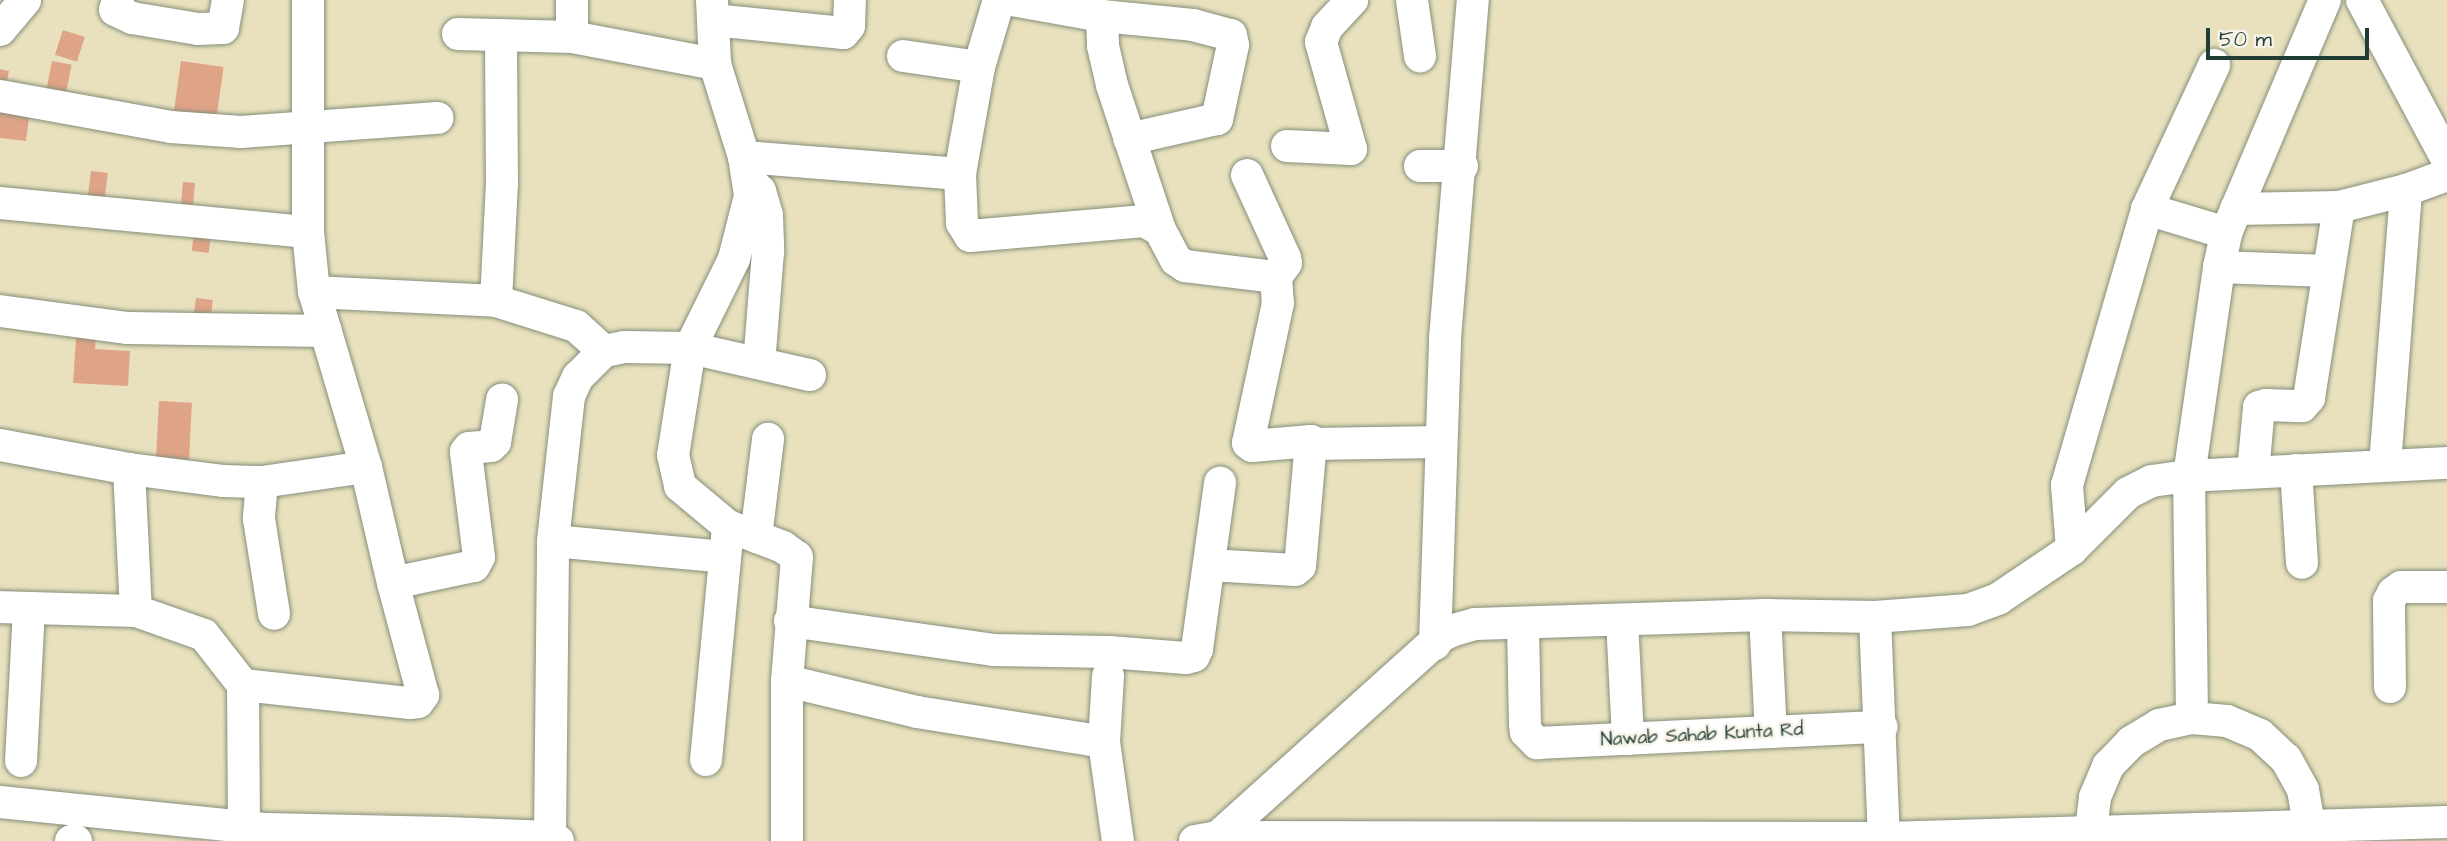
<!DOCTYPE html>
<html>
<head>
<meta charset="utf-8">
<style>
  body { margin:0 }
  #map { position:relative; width:2447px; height:841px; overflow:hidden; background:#e9e1be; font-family:"Architects Daughter",sans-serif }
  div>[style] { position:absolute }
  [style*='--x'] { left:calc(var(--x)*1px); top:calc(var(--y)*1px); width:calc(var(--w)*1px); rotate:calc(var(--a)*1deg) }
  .building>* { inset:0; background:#dfa387; transform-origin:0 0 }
  .roads { filter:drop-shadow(0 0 2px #848f79) drop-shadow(0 0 2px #848f79) }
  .minor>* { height:32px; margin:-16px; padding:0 16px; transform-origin:16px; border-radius:16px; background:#fff }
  span { translate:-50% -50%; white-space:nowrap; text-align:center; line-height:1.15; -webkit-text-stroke:5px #f7f3e8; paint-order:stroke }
  .street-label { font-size:19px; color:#1f3d34 }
  .scale { position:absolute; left:2206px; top:28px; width:163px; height:32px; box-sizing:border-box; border:4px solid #1f3d34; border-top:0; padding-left:9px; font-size:21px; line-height:24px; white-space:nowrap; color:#1f3d34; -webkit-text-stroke:5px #f7f3e8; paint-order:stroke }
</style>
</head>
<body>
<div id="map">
  <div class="building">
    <div style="left:63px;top:30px;width:23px;height:26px;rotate:18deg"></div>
    <div style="left:52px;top:61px;width:20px;height:39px;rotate:11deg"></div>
    <div style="left:181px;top:61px;width:43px;height:53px;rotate:8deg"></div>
    <div style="clip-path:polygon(0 69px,9px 71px,4px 95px,0 94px)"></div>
    <div style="clip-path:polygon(0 106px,30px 110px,26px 141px,0 138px)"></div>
    <div style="left:91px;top:171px;width:17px;height:29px;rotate:7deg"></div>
    <div style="left:183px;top:182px;width:12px;height:28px;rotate:5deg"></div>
    <div style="left:195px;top:225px;width:17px;height:26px;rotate:7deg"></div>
    <div style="left:196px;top:298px;width:17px;height:24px;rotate:7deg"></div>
    <div style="clip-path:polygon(77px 324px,97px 325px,95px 349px,130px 351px,128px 386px,73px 383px)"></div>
    <div style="left:159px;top:401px;width:33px;height:57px;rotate:3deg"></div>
  </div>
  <div class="roads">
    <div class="minor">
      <div style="--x:118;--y:0;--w:10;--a:107"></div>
      <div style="--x:115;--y:10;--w:19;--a:25"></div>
      <div style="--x:132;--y:18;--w:67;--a:9.5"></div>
      <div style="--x:198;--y:29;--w:25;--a:-2"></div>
      <div style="--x:223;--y:28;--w:28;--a:-80"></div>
      <div style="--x:572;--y:0;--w:37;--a:90"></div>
      <div style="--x:572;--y:37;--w:146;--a:10.7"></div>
      <div style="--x:712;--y:0;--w:64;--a:87.3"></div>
      <div style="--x:715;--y:64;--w:97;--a:72.7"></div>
      <div style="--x:744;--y:157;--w:39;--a:81"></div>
      <div style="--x:750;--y:196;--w:65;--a:104.3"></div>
      <div style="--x:734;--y:259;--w:99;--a:116.3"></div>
      <div style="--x:690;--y:348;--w:108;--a:99"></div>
      <div style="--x:673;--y:455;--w:32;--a:77"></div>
      <div style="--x:680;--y:486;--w:62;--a:39.8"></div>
      <div style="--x:728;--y:526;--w:59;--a:20.9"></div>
      <div style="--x:783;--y:547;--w:17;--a:36"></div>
      <div style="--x:797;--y:557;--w:124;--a:94.6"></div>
      <div style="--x:787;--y:681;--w:160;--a:90"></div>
      <div style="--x:1012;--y:0;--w:91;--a:10.1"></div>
      <div style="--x:1102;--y:16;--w:91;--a:5.6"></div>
      <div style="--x:1193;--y:25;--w:39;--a:15"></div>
      <div style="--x:1231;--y:35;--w:10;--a:79"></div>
      <div style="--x:1233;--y:45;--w:76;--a:102.2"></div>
      <div style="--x:1217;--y:119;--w:90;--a:167.2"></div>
      <div style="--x:1412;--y:0;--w:57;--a:81.9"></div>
      <div style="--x:2362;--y:0;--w:180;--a:61.9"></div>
      <div style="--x:1102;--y:16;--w:30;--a:88"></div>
      <div style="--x:1103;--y:46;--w:40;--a:77"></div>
      <div style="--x:1112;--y:85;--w:153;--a:71.7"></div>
      <div style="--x:713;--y:20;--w:131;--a:5.7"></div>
      <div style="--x:843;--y:33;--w:9;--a:-49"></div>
      <div style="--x:849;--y:26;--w:26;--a:-88"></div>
      <div style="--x:0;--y:30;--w:39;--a:-50"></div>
      <div style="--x:458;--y:34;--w:114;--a:1.5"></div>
      <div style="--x:903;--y:56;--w:77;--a:8.2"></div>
      <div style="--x:979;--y:67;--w:109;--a:100.1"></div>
      <div style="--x:960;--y:174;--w:49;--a:87.7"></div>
      <div style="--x:962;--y:223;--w:15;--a:58"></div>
      <div style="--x:970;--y:236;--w:175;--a:-4.9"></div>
      <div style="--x:1144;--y:221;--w:18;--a:29"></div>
      <div style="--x:1160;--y:230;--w:34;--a:62"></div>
      <div style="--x:1176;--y:260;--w:11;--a:34"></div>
      <div style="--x:1185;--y:266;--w:92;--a:6.9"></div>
      <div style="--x:1276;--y:277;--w:26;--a:86"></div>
      <div style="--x:1278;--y:303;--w:143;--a:102.1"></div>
      <div style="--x:1248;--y:443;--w:5;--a:37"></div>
      <div style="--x:1252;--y:446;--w:59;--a:-4.8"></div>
      <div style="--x:1311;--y:441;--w:125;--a:95"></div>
      <div style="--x:1300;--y:566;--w:6;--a:141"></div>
      <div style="--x:1295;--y:570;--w:86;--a:-176.7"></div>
      <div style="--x:979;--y:67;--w:70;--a:-73.4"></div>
      <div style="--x:0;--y:96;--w:174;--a:10.3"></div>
      <div style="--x:171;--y:127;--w:70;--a:4.1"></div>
      <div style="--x:241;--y:132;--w:197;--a:-4.1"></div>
      <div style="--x:1287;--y:146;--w:64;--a:2.7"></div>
      <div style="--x:1351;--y:149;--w:111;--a:-105.7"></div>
      <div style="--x:1321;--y:42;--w:16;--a:-68"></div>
      <div style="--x:1327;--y:27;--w:37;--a:-47"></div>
      <div style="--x:744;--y:157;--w:217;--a:4.5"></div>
      <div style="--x:1420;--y:166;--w:42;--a:0"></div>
      <div style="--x:1247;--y:175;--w:91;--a:65.4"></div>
      <div style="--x:1285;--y:258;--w:5;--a:79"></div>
      <div style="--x:1286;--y:263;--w:17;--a:126"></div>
      <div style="--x:755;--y:186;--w:7;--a:45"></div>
      <div style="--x:760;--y:191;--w:25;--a:74"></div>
      <div style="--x:767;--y:215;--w:37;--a:88"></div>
      <div style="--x:768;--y:252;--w:111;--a:94.6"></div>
      <div style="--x:0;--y:203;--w:309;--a:5.4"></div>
      <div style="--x:2147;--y:209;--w:83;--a:16.9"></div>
      <div style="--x:2236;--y:209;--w:103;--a:-1.1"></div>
      <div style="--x:2339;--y:207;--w:69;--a:-14.2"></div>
      <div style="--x:2406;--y:190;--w:44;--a:-20.1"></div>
      <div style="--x:2219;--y:267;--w:108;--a:2.1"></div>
      <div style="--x:314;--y:292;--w:182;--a:2.8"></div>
      <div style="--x:496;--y:301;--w:84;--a:17.4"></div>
      <div style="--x:576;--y:326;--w:38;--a:42"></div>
      <div style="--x:496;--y:301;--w:117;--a:-87.1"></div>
      <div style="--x:502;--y:184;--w:149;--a:-90.4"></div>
      <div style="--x:0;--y:311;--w:129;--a:7.6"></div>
      <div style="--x:128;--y:328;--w:198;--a:0.9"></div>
      <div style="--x:1311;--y:444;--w:129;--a:-0.9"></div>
      <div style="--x:0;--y:445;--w:131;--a:10.5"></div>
      <div style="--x:129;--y:469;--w:96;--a:7.2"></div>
      <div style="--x:224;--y:481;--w:38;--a:2"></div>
      <div style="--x:262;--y:482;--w:105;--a:-8.2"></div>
      <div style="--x:2385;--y:465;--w:276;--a:-85.6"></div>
      <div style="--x:129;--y:469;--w:142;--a:87.2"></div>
      <div style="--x:136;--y:611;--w:72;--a:19.4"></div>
      <div style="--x:204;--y:635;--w:63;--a:52"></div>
      <div style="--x:243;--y:685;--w:142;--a:89.6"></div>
      <div style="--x:2296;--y:470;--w:93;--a:86.3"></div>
      <div style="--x:2253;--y:472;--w:65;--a:-84.7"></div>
      <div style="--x:2259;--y:407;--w:7;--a:-16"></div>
      <div style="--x:2266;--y:405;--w:36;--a:2"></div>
      <div style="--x:2302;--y:406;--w:11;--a:-49"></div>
      <div style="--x:2309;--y:398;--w:193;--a:-81.1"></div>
      <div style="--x:262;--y:482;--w:37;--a:95"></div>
      <div style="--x:259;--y:519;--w:96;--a:81"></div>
      <div style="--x:756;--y:537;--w:99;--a:-83"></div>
      <div style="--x:553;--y:541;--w:172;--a:5.3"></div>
      <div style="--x:2072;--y:549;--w:64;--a:-94.5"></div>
      <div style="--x:2067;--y:485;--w:287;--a:-73.8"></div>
      <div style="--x:2147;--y:209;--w:159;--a:-65"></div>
      <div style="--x:393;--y:583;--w:83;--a:-11.9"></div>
      <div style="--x:474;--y:566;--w:10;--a:-61"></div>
      <div style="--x:479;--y:557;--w:106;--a:-97.1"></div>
      <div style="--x:466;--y:452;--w:5;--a:-53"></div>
      <div style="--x:469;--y:448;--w:22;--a:-5"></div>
      <div style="--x:491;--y:446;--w:6;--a:-45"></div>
      <div style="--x:495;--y:442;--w:43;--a:-80.5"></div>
      <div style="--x:0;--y:607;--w:136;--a:1.7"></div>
      <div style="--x:1765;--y:615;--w:117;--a:87.1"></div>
      <div style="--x:1875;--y:617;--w:221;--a:87.7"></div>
      <div style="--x:1622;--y:620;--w:119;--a:87.1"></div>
      <div style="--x:790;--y:621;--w:205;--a:8.1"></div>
      <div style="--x:993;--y:650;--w:116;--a:1"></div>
      <div style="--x:1109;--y:652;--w:77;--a:4.5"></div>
      <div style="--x:1186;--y:658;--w:8;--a:-14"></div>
      <div style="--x:1194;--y:656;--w:8;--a:-67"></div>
      <div style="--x:1197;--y:649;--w:168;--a:-82.1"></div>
      <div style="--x:1523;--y:624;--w:100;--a:88.9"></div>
      <div style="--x:1525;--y:724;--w:8;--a:83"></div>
      <div style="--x:1526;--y:732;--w:16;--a:45"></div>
      <div style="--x:1537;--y:743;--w:345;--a:-2.7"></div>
      <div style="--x:1435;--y:644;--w:306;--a:-88.1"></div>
      <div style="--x:1445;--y:338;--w:339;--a:-85.3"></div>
      <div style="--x:787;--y:681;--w:134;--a:13.4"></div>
      <div style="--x:917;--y:712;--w:189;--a:9.1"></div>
      <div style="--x:1104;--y:742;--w:100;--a:82"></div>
      <div style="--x:243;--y:685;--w:168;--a:6.2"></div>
      <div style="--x:410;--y:703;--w:8;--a:-7"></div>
      <div style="--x:418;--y:702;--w:9;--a:-54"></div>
      <div style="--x:423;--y:695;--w:116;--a:-105"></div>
      <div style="--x:393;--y:583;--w:119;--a:-103.1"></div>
      <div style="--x:366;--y:467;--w:183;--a:-106.5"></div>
      <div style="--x:314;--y:292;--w:60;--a:-95.7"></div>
      <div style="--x:308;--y:232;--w:232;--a:-90"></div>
      <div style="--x:2390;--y:687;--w:86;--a:-90.7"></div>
      <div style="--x:2389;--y:601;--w:9;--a:-63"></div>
      <div style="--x:2393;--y:593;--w:10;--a:-37"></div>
      <div style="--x:2401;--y:587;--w:46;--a:0"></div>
      <div style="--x:2192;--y:718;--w:242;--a:-90.7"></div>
      <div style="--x:2189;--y:476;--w:211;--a:-81.8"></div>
      <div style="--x:2219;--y:267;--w:35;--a:-78"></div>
      <div style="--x:2226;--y:233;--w:253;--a:-67"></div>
      <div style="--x:1104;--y:742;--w:66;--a:-86.5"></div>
      <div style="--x:706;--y:760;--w:235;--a:-84.6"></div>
      <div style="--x:21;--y:761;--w:153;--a:-87"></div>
      <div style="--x:0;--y:802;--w:268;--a:5.8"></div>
      <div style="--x:267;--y:829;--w:179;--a:1.3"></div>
      <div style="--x:446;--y:833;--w:104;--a:2.2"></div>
      <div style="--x:550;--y:837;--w:9;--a:27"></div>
      <div style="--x:550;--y:837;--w:296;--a:-89.4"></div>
      <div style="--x:553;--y:541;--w:146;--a:-83.7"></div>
      <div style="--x:569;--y:396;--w:21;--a:-65"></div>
      <div style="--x:578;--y:377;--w:37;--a:-45"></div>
      <div style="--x:604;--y:351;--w:20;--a:-11"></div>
      <div style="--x:624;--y:347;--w:66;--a:0.9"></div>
      <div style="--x:690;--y:348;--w:123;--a:12.7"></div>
      <div style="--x:1218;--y:837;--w:300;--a:-42"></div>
      <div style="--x:1441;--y:636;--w:14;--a:-25"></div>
      <div style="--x:1454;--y:630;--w:22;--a:-16"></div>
      <div style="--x:1475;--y:624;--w:290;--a:-1.8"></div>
      <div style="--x:1765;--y:615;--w:110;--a:1"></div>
      <div style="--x:1875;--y:617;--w:93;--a:-4.3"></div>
      <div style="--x:1968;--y:610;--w:32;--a:-20"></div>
      <div style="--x:1998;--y:599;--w:89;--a:-34"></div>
      <div style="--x:2072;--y:549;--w:79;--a:-45"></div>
      <div style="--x:2128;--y:493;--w:27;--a:-27"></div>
      <div style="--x:2152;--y:481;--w:37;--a:-8"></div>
      <div style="--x:2189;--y:476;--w:258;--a:-2.9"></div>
      <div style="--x:71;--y:841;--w:5;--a:0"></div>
      <div style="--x:1195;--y:841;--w:23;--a:-10"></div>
      <div style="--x:1218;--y:837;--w:666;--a:0.09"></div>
      <div style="--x:1884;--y:838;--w:563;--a:-1.63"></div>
      <div style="--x:2093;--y:841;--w:11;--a:-100"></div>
      <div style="--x:2091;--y:830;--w:33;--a:-83"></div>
      <div style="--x:2095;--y:797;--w:34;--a:-67"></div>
      <div style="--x:2108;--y:766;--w:33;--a:-46"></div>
      <div style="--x:2131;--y:742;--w:33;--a:-31"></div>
      <div style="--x:2159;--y:725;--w:34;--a:-12"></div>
      <div style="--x:2192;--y:718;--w:35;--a:5"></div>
      <div style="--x:2227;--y:721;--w:36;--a:23"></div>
      <div style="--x:2260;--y:735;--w:35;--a:43"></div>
      <div style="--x:2286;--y:759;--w:35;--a:61"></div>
      <div style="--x:2303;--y:790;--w:36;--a:80"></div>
      <div style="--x:2309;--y:825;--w:16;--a:101"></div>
    </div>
  </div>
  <div class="street-label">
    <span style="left:1702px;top:735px;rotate:-3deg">Nawab Sahab Kunta Rd</span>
  </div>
  <div class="scale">50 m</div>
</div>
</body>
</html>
